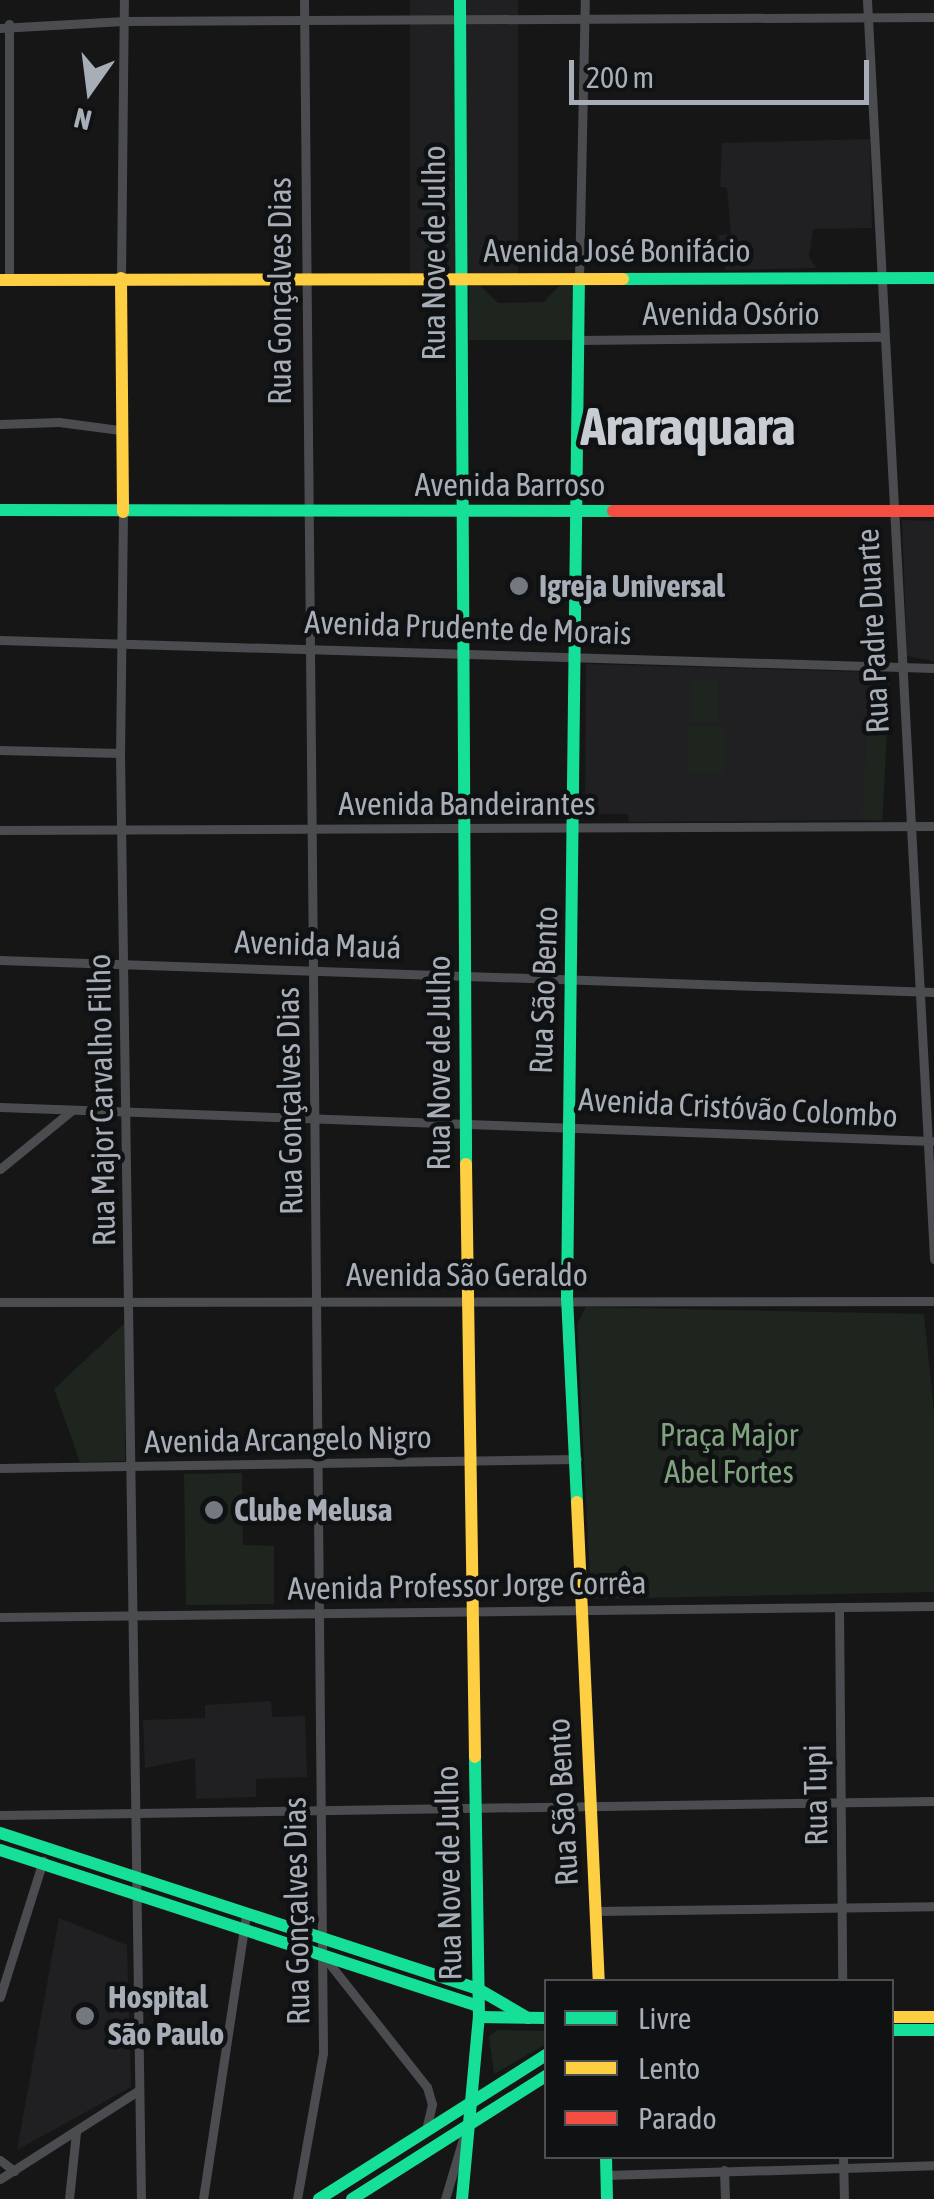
<!DOCTYPE html>
<html>
<head>
<meta charset="utf-8">
<style>
  body { margin:0 }
  #map { position:relative; width:934px; height:2199px; overflow:hidden; background:#161616; font-family:"Asap Condensed",sans-serif }
  div>[style] { position:absolute }
  [style*='--x'] { left:calc(var(--x)*1px); top:calc(var(--y)*1px); width:calc(var(--w)*1px); rotate:calc(var(--a)*1deg) }
  .built>* { inset:0; background:#202022; transform-origin:0 0 }
  .green>* { inset:0; background:#1e251f; transform-origin:0 0 }
  .street>* { height:9px; margin:-4.5px; padding:0 4.5px; transform-origin:4.5px; border-radius:4.5px; background:#4a4c4f }
  .fast>* { height:12px; margin:-6px; padding:0 6px; transform-origin:6px; border-radius:6px; background:#16e098 }
  .slow>* { height:12px; margin:-6px; padding:0 6px; transform-origin:6px; border-radius:6px; background:#ffcf43 }
  .jam>* { height:12px; margin:-6px; padding:0 6px; transform-origin:6px; border-radius:6px; background:#f24e42 }
  .dots>* { width:28px; height:28px; translate:-50% -50%; box-sizing:border-box; border:5px solid #101112; border-radius:50% }
  span { translate:-50% -50%; white-space:nowrap; text-align:center; line-height:1.15; -webkit-text-stroke:9px #101112; paint-order:stroke }
  .street-label { font-size:32px; color:#a7aeb8 }
  .poi-label { font-size:32px; color:#a7aeb8; font-weight:700 }
  .left { translate:0 -50%; text-align:left }
  .park-label { font-size:32px; color:#7fa37e }
  .town-label { font-size:52px; color:#c8ccd3; font-weight:700 }
  .legend { position:absolute; left:544px; top:1979px; width:350px; height:180px; box-sizing:border-box; background:#101112; border:2px solid #4c5054; margin:0; padding:12px 18px; list-style:none; font-size:30px; color:#a7aeb8 }
  .legend li { display:flex; align-items:center; gap:20px; height:50px }
  .legend b { width:50px; border:2px solid #4c5054 }
  .north { position:absolute; left:40px; top:40px; width:100px; height:100px; -webkit-text-stroke:8px #101112; paint-order:stroke; rotate:194deg; font-size:28px; font-weight:700; line-height:40px; text-align:center; color:#a7aeb8 }
  .north::after { content:''; display:block; margin:auto; width:35px; height:45px; background:#a7aeb8; clip-path:polygon(50% 0,100% 100%,50% 72%,0 100%) }
  .scale { position:absolute; left:569px; top:60px; width:300px; height:45px; box-sizing:border-box; border:5px solid #a7aeb8; border-top:0; padding-left:12px; font-size:30px; line-height:35px; white-space:nowrap; color:#a7aeb8; -webkit-text-stroke:8px #101112; paint-order:stroke }
</style>
</head>
<body>
<div id="map">
  <div class="built">
    <div style="left:410px;top:0;width:108px;height:274px"></div>
    <div style="clip-path:polygon(870px 139px,872px 228px,813px 229px,809px 256px,816px 268px,725px 270px,718px 235px,731px 234px,727px 188px,720px 187px,722px 143px)"></div>
    <div style="clip-path:polygon(902px 520px,934px 521px,934px 661px,907px 656px)"></div>
    <div style="clip-path:polygon(586px 664px,870px 672px,876px 820px,629px 822px,628px 814px,585px 814px)"></div>
    <div style="clip-path:polygon(271px 1701px,272px 1717px,305px 1716px,307px 1777px,256px 1779px,256px 1797px,196px 1799px,195px 1758px,145px 1768px,143px 1720px,205px 1718px,205px 1705px)"></div>
    <div style="clip-path:polygon(59px 1918px,127px 1945px,131px 2087px,17px 2150px)"></div>
  </div>
  <div class="green">
    <div style="clip-path:polygon(469px 286px,480px 286px,498px 303px,544px 302px,559px 286px,572px 286px,572px 340px,469px 340px)"></div>
    <div style="left:870px;top:672px;width:20px;height:148px;rotate:3deg"></div>
    <div style="left:692px;top:679px;width:26px;height:43px"></div>
    <div style="left:687px;top:727px;width:37px;height:47px"></div>
    <div style="clip-path:polygon(586px 1307px,924px 1314px,934px 1412px,934px 1592px,591px 1599px,577px 1324px)"></div>
    <div style="clip-path:polygon(125px 1323px,125px 1461px,80px 1462px,54px 1389px)"></div>
    <div style="clip-path:polygon(242px 1473px,243px 1545px,274px 1546px,274px 1604px,186px 1605px,184px 1474px)"></div>
    <div style="clip-path:polygon(498px 2030px,546px 2031px,546px 2044px,494px 2074px,489px 2036px)"></div>
  </div>
  <div class="street">
    <div style="--x:867;--y:0;--w:1261;--a:86.95"></div>
    <div style="--x:0;--y:28;--w:124;--a:-3.2"></div>
    <div style="--x:124;--y:21;--w:810;--a:-0.28"></div>
    <div style="--x:121;--y:278;--w:278;--a:-89.4"></div>
    <div style="--x:579;--y:279;--w:279;--a:-88.8"></div>
    <div style="--x:9;--y:280;--w:256;--a:-90"></div>
    <div style="--x:578;--y:340;--w:306;--a:-0.6"></div>
    <div style="--x:0;--y:424;--w:59;--a:-1.9"></div>
    <div style="--x:59;--y:422;--w:62;--a:7.5"></div>
    <div style="--x:123;--y:512;--w:241;--a:90.7"></div>
    <div style="--x:120;--y:753;--w:1446;--a:89.17"></div>
    <div style="--x:0;--y:640;--w:934;--a:1.72"></div>
    <div style="--x:0;--y:750;--w:120;--a:1.4"></div>
    <div style="--x:0;--y:830;--w:934;--a:-0.25"></div>
    <div style="--x:0;--y:960;--w:935;--a:1.96"></div>
    <div style="--x:0;--y:1107;--w:932;--a:2.09"></div>
    <div style="--x:0;--y:1169;--w:92;--a:-39.2"></div>
    <div style="--x:0;--y:1302;--w:934;--a:-0.06"></div>
    <div style="--x:0;--y:1468;--w:577;--a:-0.89"></div>
    <div style="--x:839;--y:1607;--w:375;--a:89.5"></div>
    <div style="--x:0;--y:1617;--w:934;--a:-0.67"></div>
    <div style="--x:0;--y:1815;--w:934;--a:-0.86"></div>
    <div style="--x:596;--y:1911;--w:338;--a:-0.8"></div>
    <div style="--x:325;--y:1958;--w:164;--a:51.7"></div>
    <div style="--x:427;--y:2087;--w:18;--a:74"></div>
    <div style="--x:432;--y:2104;--w:28;--a:103"></div>
    <div style="--x:0;--y:1997;--w:143;--a:-72.5"></div>
    <div style="--x:843;--y:2156;--w:43;--a:88.7"></div>
    <div style="--x:0;--y:2160;--w:18;--a:38"></div>
    <div style="--x:724;--y:2170;--w:29;--a:88"></div>
    <div style="--x:606;--y:2175;--w:328;--a:-1.7"></div>
    <div style="--x:0;--y:2179;--w:165;--a:-32.6"></div>
    <div style="--x:69;--y:2199;--w:67;--a:-84"></div>
    <div style="--x:203;--y:2199;--w:286;--a:-81.4"></div>
    <div style="--x:297;--y:2199;--w:148;--a:-79.9"></div>
    <div style="--x:323;--y:2053;--w:2053;--a:-90.53"></div>
    <div style="--x:445;--y:2199;--w:70;--a:-73.4"></div>
  </div>
  <div class="fast">
    <div style="--x:460;--y:0;--w:1164;--a:89.7"></div>
    <div style="--x:623;--y:279;--w:311;--a:-0.2"></div>
    <div style="--x:0;--y:510;--w:613;--a:0.09"></div>
    <div style="--x:577;--y:1502;--w:203;--a:-92.8"></div>
    <div style="--x:567;--y:1299;--w:1020;--a:-89.33"></div>
    <div style="--x:0;--y:1833;--w:503;--a:18.07"></div>
    <div style="--x:478;--y:1989;--w:58;--a:30.1"></div>
    <div style="--x:0;--y:1850;--w:503;--a:18.07"></div>
    <div style="--x:479;--y:2017;--w:67;--a:0.9"></div>
    <div style="--x:892;--y:2030;--w:42;--a:0"></div>
    <div style="--x:606;--y:2156;--w:43;--a:88.7"></div>
    <div style="--x:319;--y:2199;--w:269;--a:-32.4"></div>
    <div style="--x:352;--y:2199;--w:230;--a:-32.4"></div>
    <div style="--x:462;--y:2199;--w:183;--a:-84.7"></div>
    <div style="--x:479;--y:2017;--w:260;--a:-90.9"></div>
  </div>
  <div class="slow">
    <div style="--x:121;--y:278;--w:234;--a:89.5"></div>
    <div style="--x:0;--y:280;--w:623;--a:-0.09"></div>
    <div style="--x:466;--y:1164;--w:593;--a:89.13"></div>
    <div style="--x:577;--y:1502;--w:481;--a:87.4"></div>
    <div style="--x:892;--y:2017;--w:42;--a:0"></div>
  </div>
  <div class="jam">
    <div style="--x:613;--y:511;--w:321;--a:0"></div>
  </div>
  <div class="dots">
    <div style="left:519px;top:586px;background:#74797f"></div>
    <div style="left:214px;top:1510px;background:#74797f"></div>
    <div style="left:85px;top:2016px;background:#74797f"></div>
  </div>
  <div class="street-label">
    <span style="left:617px;top:251px">Avenida José Bonifácio</span>
    <span style="left:434px;top:253px;rotate:-90deg">Rua Nove de Julho</span>
    <span style="left:280px;top:291px;rotate:-90deg">Rua Gonçalves Dias</span>
    <span style="left:731px;top:314px">Avenida Osório</span>
    <span style="left:510px;top:485px">Avenida Barroso</span>
    <span style="left:468px;top:628px;rotate:2deg">Avenida Prudente de Morais</span>
    <span style="left:873px;top:631px;rotate:-93deg">Rua Padre Duarte</span>
    <span style="left:467px;top:804px">Avenida Bandeirantes</span>
    <span style="left:318px;top:945px;rotate:2deg">Avenida Mauá</span>
    <span style="left:544px;top:990px;rotate:-88deg">Rua São Bento</span>
    <span style="left:439px;top:1063px;rotate:-90deg">Rua Nove de Julho</span>
    <span style="left:102px;top:1100px;rotate:-91deg">Rua Major Carvalho Filho</span>
    <span style="left:290px;top:1101px;rotate:-91deg">Rua Gonçalves Dias</span>
    <span style="left:738px;top:1108px;rotate:3deg">Avenida Cristóvão Colombo</span>
    <span style="left:467px;top:1275px">Avenida São Geraldo</span>
    <span style="left:288px;top:1440px;rotate:-1deg">Avenida Arcangelo Nigro</span>
    <span style="left:467px;top:1586px;rotate:-1deg">Avenida Professor Jorge Corrêa</span>
    <span style="left:816px;top:1795px;rotate:-91deg">Rua Tupi</span>
    <span style="left:563px;top:1802px;rotate:-93deg">Rua São Bento</span>
    <span style="left:449px;top:1873px;rotate:-91deg">Rua Nove de Julho</span>
    <span style="left:297px;top:1911px;rotate:-91deg">Rua Gonçalves Dias</span>
  </div>
  <div class="poi-label">
    <span class="left" style="left:539px;top:586px">Igreja Universal</span>
    <span class="left" style="left:234px;top:1510px">Clube Melusa</span>
    <span class="left" style="left:108px;top:2016px">Hospital<br>São Paulo</span>
  </div>
  <div class="park-label">
    <span style="left:729px;top:1454px">Praça Major<br>Abel Fortes</span>
  </div>
  <div class="town-label">
    <span style="left:688px;top:427px">Araraquara</span>
  </div>
  <ul class="legend">
  <li><b style="height:12px;background:#16e098"></b>Livre</li>
  <li><b style="height:12px;background:#ffcf43"></b>Lento</li>
  <li><b style="height:12px;background:#f24e42"></b>Parado</li>
  </ul>
  <div class="north">N</div>
  <div class="scale">200 m</div>
</div>
</body>
</html>
